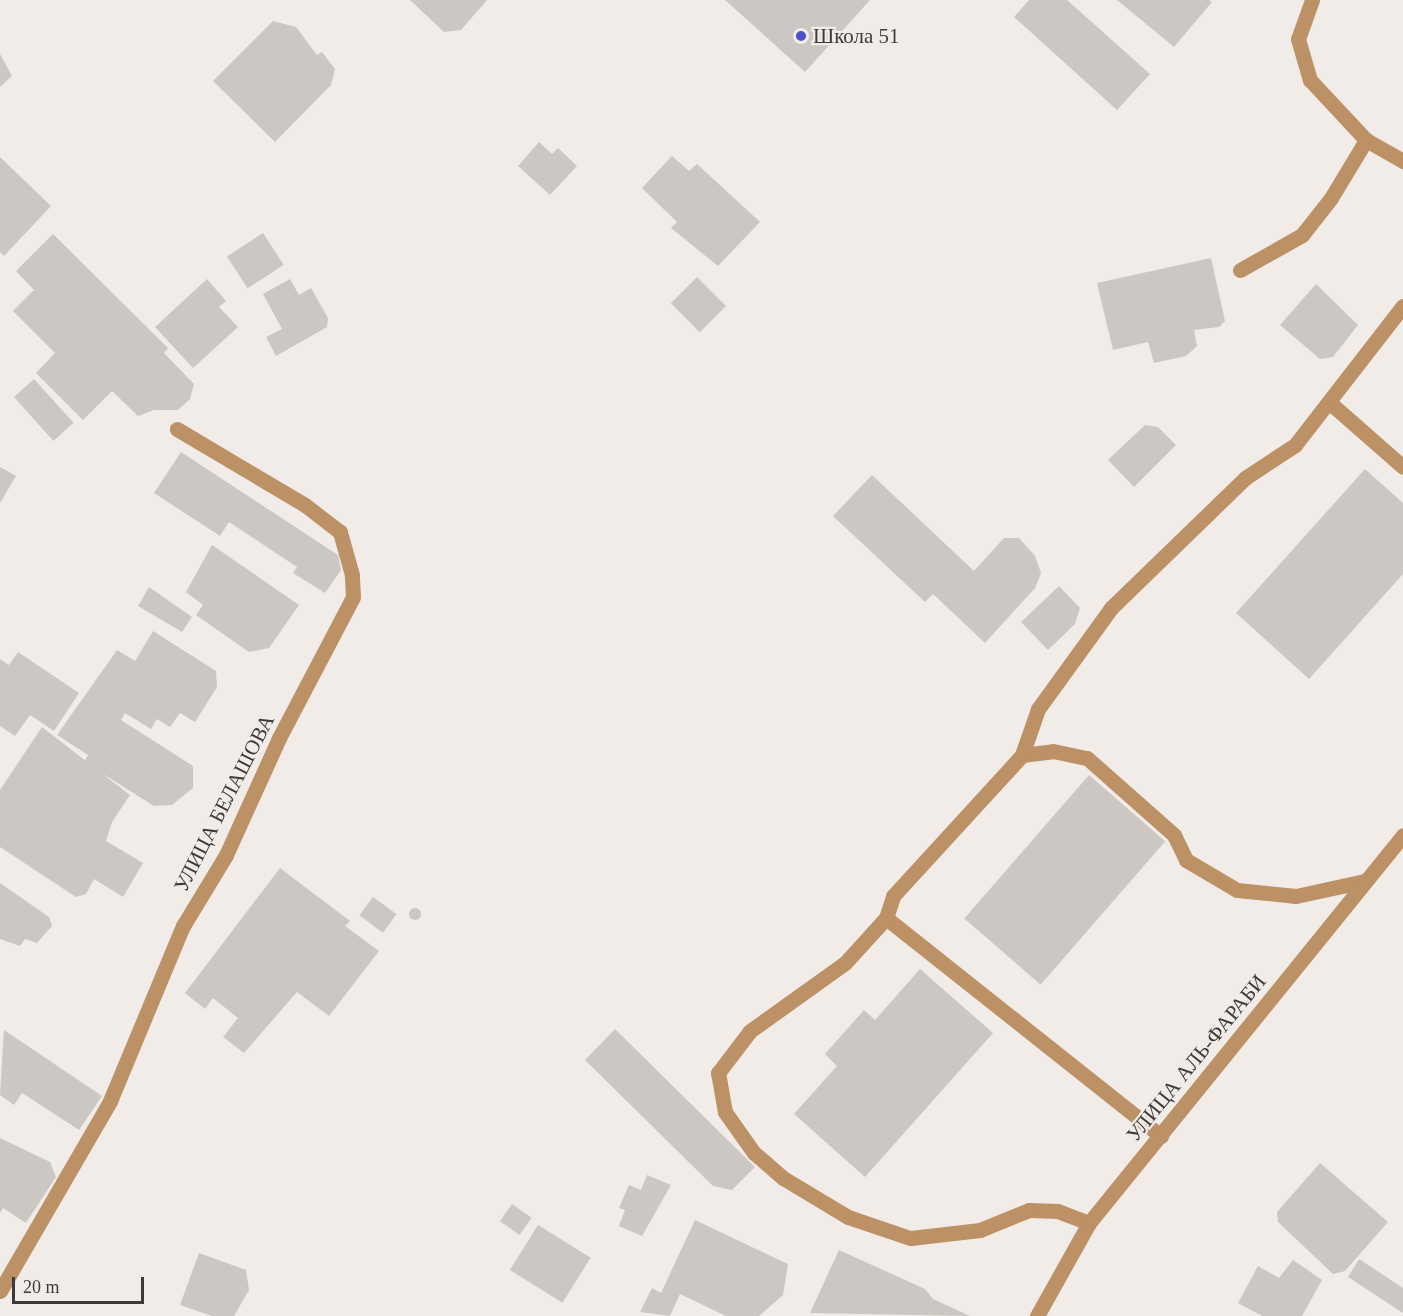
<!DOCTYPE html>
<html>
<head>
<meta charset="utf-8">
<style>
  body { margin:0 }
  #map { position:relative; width:1403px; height:1316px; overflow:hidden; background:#f1ece7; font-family:Georgia,serif }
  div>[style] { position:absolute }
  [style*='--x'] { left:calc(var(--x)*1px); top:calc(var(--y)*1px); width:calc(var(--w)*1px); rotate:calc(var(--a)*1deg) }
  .building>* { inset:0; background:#ccc7c2; transform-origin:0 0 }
  .round { border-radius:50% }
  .minor>* { height:15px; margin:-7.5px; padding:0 7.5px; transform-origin:7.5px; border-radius:7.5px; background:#bd9166 }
  .dots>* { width:16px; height:16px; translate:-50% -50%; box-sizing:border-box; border:3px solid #f1ece7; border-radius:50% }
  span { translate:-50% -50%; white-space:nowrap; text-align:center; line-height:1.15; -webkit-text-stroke:4.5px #f1ece7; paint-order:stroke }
  .poi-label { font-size:21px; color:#3d3b3a }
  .left { translate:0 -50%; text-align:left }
  .street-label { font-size:21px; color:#3d3b3a }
  .scale { position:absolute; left:12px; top:1277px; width:132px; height:27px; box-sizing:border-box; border:3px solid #3d3b3a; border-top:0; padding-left:8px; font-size:18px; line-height:21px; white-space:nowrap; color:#3d3b3a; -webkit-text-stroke:4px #f1ece7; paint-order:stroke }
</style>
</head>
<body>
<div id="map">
  <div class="building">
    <div style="clip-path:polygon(410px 0,487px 0,461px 30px,444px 32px)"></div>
    <div style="clip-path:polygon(725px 0,870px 0,805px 72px)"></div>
    <div style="clip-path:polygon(1029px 0,1067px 0,1150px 74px,1117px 110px,1014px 17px)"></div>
    <div style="clip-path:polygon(1117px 0,1209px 0,1212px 2px,1174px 47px)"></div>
    <div style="clip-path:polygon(273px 21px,296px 27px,317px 55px,322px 52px,335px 69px,331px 85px,275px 142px,213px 81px)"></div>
    <div style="clip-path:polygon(0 54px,12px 76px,0 87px)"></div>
    <div style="clip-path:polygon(539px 142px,552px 154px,558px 148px,577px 166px,550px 195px,518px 166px)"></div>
    <div style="clip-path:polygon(672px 156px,689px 171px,697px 164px,760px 222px,718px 266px,671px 228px,677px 222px,642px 188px)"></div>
    <div style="clip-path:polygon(0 157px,51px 206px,4px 256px,0 252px)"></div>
    <div style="left:263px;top:233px;width:38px;height:43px;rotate:57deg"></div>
    <div style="clip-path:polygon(53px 234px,168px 348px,164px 353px,194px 384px,190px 399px,178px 410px,154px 410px,138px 416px,112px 391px,83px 420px,36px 373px,55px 353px,13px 311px,34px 290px,16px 271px)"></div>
    <div style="clip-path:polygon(1211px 258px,1225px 321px,1219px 327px,1194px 330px,1197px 346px,1186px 356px,1154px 363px,1148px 342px,1113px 350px,1097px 283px)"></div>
    <div style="left:697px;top:277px;width:41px;height:37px;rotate:45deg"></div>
    <div style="clip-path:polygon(207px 279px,226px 301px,219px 307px,238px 327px,193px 368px,155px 327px)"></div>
    <div style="clip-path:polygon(290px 279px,299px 295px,311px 288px,328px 318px,327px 327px,276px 356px,266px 337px,282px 329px,263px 294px)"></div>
    <div style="clip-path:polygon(1316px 284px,1358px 325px,1333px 357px,1320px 359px,1280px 325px)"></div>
    <div style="left:34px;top:379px;width:59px;height:27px;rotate:48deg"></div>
    <div style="clip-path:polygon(1145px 425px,1158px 427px,1176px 445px,1134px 487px,1108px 460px)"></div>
    <div style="clip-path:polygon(181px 452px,338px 555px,341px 570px,325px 593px,293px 573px,297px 567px,229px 522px,220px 536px,154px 493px)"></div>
    <div style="clip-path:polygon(0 467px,16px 476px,0 503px)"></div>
    <div style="clip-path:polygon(1365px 469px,1403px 503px,1403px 574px,1309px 679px,1236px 613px)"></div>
    <div style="clip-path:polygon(872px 475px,974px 571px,1004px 538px,1019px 538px,1035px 556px,1041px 573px,1035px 588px,985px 643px,933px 594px,925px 602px,833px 516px)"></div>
    <div style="clip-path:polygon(212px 545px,299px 605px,269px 648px,249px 652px,196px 615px,203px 605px,186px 592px)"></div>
    <div style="clip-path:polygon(1059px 586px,1080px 608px,1075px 624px,1048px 650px,1021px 622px)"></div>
    <div style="clip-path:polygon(149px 587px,192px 617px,182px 632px,138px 606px)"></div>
    <div style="clip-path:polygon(153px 631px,216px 671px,217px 687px,195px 722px,180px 713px,170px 727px,157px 719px,151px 729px,125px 713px,121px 720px,193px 766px,193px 788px,172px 805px,154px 806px,84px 762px,88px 755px,57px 735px,117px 650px,135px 661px)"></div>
    <div style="clip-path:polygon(18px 652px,79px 693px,54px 731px,30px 715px,15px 736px,0 726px,0 659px,9px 665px)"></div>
    <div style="clip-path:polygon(42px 727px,130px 795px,112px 822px,106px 841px,143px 863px,123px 897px,94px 879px,86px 894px,76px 897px,0 847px,0 790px)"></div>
    <div style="left:1089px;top:775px;width:101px;height:190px;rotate:41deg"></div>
    <div style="clip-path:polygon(280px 868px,350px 921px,345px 926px,379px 951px,329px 1016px,297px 992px,244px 1053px,223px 1037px,238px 1018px,213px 998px,205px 1009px,185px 993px)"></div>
    <div style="clip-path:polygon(0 883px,49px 917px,52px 926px,37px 943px,25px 939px,20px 946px,0 939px)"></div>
    <div style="left:373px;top:897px;width:29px;height:23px;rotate:36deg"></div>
    <div class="round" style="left:409px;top:908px;width:12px;height:12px"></div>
    <div style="clip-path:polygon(920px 969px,993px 1033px,865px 1177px,794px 1114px,837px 1066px,825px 1054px,864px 1010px,875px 1020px)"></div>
    <div style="clip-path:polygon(615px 1029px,755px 1167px,732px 1190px,713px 1186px,585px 1060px)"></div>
    <div style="clip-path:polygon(4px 1030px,102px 1096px,79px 1130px,22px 1093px,14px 1105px,0 1095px)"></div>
    <div style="clip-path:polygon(0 1138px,50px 1162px,56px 1177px,26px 1223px,3px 1208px,0 1213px)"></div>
    <div style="clip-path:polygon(1320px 1163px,1388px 1222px,1345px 1271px,1333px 1274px,1278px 1222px,1277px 1212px)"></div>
    <div style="clip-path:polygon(647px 1175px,671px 1185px,642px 1236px,619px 1226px,625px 1210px,619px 1208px,629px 1185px,641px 1190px)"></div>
    <div style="left:512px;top:1204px;width:24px;height:21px;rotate:35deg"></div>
    <div style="clip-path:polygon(695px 1220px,788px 1264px,783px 1295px,759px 1316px,726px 1316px,680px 1294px,670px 1316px,640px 1312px,652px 1288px,661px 1293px)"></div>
    <div style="left:538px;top:1225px;width:62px;height:53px;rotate:32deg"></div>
    <div style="clip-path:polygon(839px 1250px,925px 1289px,933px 1299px,970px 1316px,810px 1313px)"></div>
    <div style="clip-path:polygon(199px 1253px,246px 1270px,249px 1290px,234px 1316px,212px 1316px,180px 1305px)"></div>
    <div style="clip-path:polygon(1359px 1259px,1403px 1288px,1403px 1313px,1348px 1277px)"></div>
    <div style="clip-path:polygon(1293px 1260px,1322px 1280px,1302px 1316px,1262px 1316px,1238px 1303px,1258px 1266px,1279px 1278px)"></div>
  </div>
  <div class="minor">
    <div style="--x:1312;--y:0;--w:41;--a:109.7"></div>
    <div style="--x:1298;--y:39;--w:43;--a:73.7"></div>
    <div style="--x:1310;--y:80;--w:82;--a:47"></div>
    <div style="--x:1366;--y:140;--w:43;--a:29.6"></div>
    <div style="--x:1240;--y:270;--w:71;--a:-29.4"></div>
    <div style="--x:1302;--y:235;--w:47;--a:-51.9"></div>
    <div style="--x:1331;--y:198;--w:68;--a:-58.9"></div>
    <div style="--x:1329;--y:402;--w:98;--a:41.3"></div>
    <div style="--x:1022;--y:755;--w:31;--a:-7"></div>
    <div style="--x:1053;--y:751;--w:35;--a:12"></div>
    <div style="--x:1087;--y:758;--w:116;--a:41.5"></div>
    <div style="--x:1174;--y:835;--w:28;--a:64"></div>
    <div style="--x:1186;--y:860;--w:59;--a:30.5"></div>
    <div style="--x:1237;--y:890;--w:59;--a:5.8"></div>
    <div style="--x:1296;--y:896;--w:71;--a:-12.3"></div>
    <div style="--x:886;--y:918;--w:351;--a:38.4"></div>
    <div style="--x:1089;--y:1223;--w:33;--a:-159"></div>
    <div style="--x:1058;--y:1211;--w:29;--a:-178"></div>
    <div style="--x:1029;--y:1210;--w:53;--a:157.8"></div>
    <div style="--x:980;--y:1230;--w:70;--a:173.5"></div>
    <div style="--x:910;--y:1238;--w:65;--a:-161.3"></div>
    <div style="--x:848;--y:1217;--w:76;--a:-149"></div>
    <div style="--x:783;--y:1178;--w:38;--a:-139"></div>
    <div style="--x:754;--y:1153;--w:50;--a:-125.3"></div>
    <div style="--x:725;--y:1112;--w:40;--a:-100"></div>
    <div style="--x:718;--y:1073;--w:53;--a:-52.7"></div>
    <div style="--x:750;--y:1031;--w:117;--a:-35.6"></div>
    <div style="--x:845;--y:963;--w:61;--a:-47.7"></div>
    <div style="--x:886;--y:918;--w:23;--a:-72"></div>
    <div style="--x:893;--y:896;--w:191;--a:-47.5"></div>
    <div style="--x:1022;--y:755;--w:49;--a:-70.8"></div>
    <div style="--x:1038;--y:709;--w:125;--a:-54.1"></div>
    <div style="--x:1111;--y:608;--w:187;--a:-44.1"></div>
    <div style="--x:1245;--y:478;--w:60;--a:-33.4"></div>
    <div style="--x:1295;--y:445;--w:176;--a:-52.2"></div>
    <div style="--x:0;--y:1291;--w:220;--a:-59.9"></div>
    <div style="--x:110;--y:1101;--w:190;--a:-67.4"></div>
    <div style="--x:183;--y:926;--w:83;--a:-58.8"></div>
    <div style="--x:226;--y:855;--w:128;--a:-65.6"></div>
    <div style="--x:279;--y:738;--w:159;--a:-62.3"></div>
    <div style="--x:353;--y:597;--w:22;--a:-93"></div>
    <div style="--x:352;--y:575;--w:45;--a:-105.6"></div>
    <div style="--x:340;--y:532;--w:44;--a:-142.4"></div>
    <div style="--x:305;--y:505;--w:149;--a:-149.3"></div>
    <div style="--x:1037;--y:1316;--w:107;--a:-60.8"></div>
    <div style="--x:1089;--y:1223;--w:499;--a:-51"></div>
  </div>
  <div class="dots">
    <div style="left:801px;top:36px;background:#4b51c7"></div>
  </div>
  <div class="poi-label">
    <span class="left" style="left:813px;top:36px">Школа 51</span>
  </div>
  <div class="street-label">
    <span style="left:224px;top:803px;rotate:-63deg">УЛИЦА БЕЛАШОВА</span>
    <span style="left:1196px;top:1058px;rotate:-51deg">УЛИЦА АЛЬ-ФАРАБИ</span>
  </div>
  <div class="scale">20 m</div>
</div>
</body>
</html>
